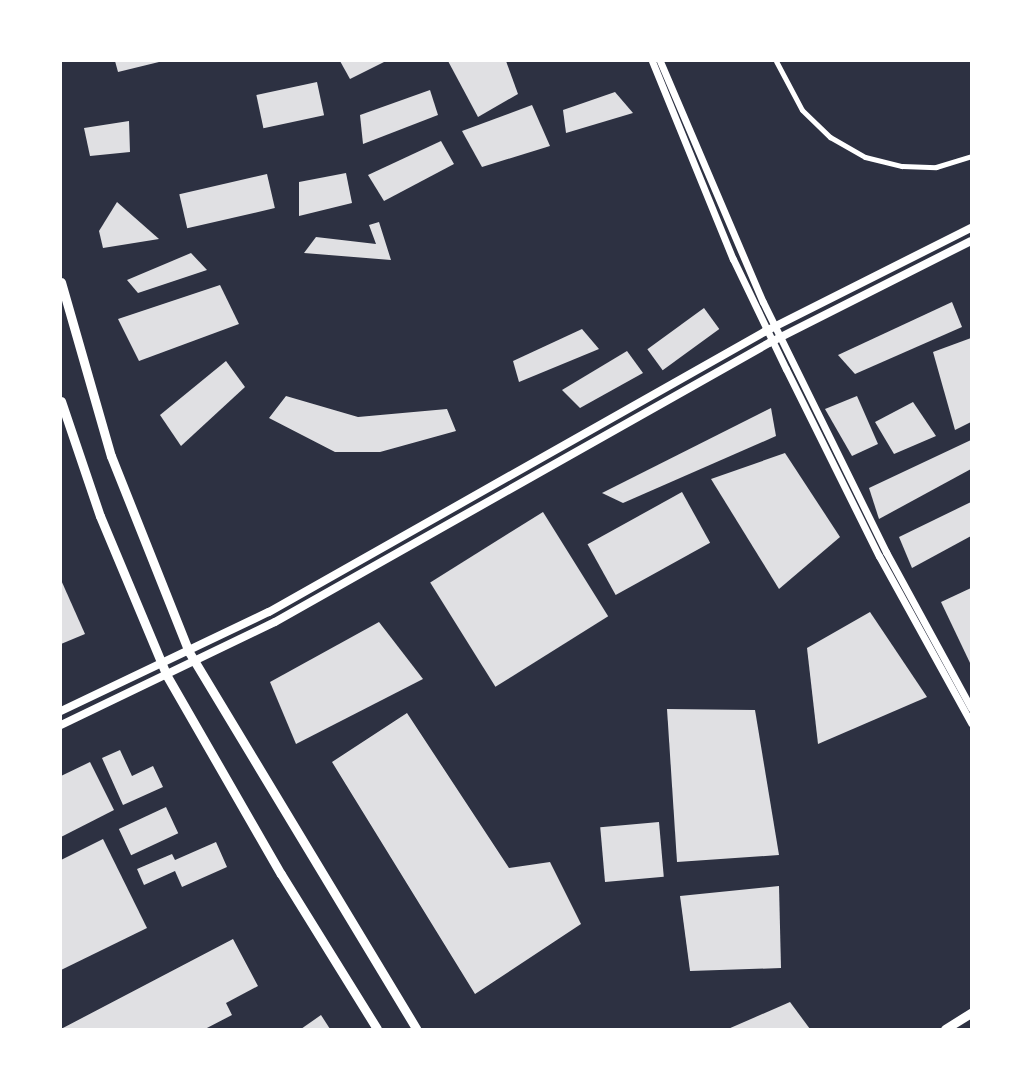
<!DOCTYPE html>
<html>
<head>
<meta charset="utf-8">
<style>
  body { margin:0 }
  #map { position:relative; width:1032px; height:1090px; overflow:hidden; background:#2d3142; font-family:"Sofia Sans Condensed",sans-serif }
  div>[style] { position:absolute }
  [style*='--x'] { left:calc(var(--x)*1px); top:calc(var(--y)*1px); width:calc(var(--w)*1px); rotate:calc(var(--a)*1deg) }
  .building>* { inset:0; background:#e0e0e3; transform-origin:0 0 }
  .minor>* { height:5px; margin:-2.5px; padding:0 2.5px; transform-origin:2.5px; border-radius:2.5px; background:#fff }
  .tertiary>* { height:7px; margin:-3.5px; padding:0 3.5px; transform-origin:3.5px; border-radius:3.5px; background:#fff }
  .secondary>* { height:8px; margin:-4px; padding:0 4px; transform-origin:4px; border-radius:4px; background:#fff }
  .primary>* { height:9px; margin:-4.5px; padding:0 4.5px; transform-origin:4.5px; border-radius:4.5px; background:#fff }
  span { translate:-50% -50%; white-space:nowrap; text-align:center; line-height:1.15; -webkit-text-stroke:4px #fff; paint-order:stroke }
  .frame { position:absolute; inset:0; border:62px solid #fff; pointer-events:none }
</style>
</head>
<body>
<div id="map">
  <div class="building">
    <div style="clip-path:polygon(115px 61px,159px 61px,159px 62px,118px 72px)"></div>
    <div style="clip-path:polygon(340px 61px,386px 61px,350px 79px)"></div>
    <div style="clip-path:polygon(448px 61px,506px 61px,518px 94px,478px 117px)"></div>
    <div style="left:317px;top:82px;width:34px;height:62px;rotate:78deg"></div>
    <div style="clip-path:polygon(430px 90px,438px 115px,363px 144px,360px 115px)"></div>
    <div style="clip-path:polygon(615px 92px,633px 113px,566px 133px,563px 110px)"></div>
    <div style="clip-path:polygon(532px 105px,550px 146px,482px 167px,462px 131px)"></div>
    <div style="clip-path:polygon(129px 121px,130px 152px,90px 156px,84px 128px)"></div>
    <div style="clip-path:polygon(441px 141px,454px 164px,384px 201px,368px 175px)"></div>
    <div style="clip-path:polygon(346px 173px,352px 203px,299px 216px,299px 182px)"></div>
    <div style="left:267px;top:174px;width:35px;height:90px;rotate:77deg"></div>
    <div style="clip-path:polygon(117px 202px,159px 239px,103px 248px,99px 231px)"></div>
    <div style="clip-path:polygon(379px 222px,391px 260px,304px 253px,316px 237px,376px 244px,369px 225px)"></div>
    <div style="clip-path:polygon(191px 253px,207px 270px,138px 293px,127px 280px)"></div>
    <div style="clip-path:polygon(220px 285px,239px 324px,139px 361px,118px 319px)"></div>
    <div style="clip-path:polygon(952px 302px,962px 327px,855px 374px,838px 355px)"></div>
    <div style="left:704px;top:308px;width:26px;height:70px;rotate:54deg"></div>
    <div style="clip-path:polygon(582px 329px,599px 349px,519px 382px,513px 361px)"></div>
    <div style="clip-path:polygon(971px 338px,971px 422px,955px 430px,933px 352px)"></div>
    <div style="clip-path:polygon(627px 351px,643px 373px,580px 408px,562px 390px)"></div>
    <div style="clip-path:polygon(226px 361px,245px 387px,181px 446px,160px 415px)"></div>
    <div style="clip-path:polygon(286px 396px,358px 417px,447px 409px,456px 431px,380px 452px,335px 452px,269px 418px)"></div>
    <div style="clip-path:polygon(857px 396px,878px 444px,852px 456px,825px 409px)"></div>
    <div style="clip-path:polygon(913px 402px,936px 436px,894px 454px,875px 422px)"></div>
    <div style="clip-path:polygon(771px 408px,776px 436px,623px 503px,602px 493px)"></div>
    <div style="clip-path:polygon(971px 440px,971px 469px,879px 519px,869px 488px)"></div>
    <div style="clip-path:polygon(785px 453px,840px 537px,779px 589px,711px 479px)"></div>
    <div style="left:682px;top:492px;width:58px;height:108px;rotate:61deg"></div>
    <div style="clip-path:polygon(971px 502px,971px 536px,912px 568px,899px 537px)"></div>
    <div style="left:543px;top:512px;width:123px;height:133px;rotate:58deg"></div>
    <div style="clip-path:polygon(61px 580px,85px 634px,61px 644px)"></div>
    <div style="clip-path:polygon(971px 588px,971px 665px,941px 602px)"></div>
    <div style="clip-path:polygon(870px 612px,927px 697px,818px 744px,807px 648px)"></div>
    <div style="clip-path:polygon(379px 622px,423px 679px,296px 744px,270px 682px)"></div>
    <div style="clip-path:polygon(667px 709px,755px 710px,779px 855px,677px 862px)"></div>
    <div style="clip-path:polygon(407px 713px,509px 868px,550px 862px,581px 924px,475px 994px,332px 762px)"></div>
    <div style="clip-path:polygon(120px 750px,132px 776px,153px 766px,163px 787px,123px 805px,102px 758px)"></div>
    <div style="clip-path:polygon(90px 762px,114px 810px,61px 837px,61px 776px)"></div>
    <div style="left:166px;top:807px;width:29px;height:52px;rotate:65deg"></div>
    <div style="left:659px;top:822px;width:55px;height:59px;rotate:85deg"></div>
    <div style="clip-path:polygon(103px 839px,147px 928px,61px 970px,61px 860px)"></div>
    <div style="clip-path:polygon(216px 842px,227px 867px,182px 887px,175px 871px,144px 885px,137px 869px,172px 854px,175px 860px)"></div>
    <div style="clip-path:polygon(779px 886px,781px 968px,690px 971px,680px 896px)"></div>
    <div style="clip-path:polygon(233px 939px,258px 986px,226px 1003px,232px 1015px,205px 1029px,61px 1029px)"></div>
    <div style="clip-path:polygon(790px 1002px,810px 1029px,728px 1029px)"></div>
    <div style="clip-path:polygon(321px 1015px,330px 1029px,301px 1029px)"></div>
  </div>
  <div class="minor">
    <div style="--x:776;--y:61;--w:55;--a:62"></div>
    <div style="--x:802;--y:110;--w:39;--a:44"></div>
    <div style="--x:830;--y:137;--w:40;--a:29.7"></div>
    <div style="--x:865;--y:157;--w:38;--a:14"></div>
    <div style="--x:902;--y:166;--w:34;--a:2"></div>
    <div style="--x:936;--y:167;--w:37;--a:-17"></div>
  </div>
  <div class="tertiary">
    <div style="--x:652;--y:61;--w:214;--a:67.8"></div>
    <div style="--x:733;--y:259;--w:122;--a:64.3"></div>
    <div style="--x:786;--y:369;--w:209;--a:63.6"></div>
    <div style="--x:879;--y:556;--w:191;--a:61.1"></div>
    <div style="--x:660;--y:61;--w:262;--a:66.9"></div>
    <div style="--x:763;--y:302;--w:279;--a:63.8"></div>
    <div style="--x:886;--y:552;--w:178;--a:61.4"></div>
  </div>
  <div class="secondary">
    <div style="--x:61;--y:711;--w:230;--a:-25.5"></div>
    <div style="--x:269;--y:612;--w:569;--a:-29.49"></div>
    <div style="--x:764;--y:332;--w:232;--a:-26.7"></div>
    <div style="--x:61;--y:725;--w:237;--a:-25.7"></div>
    <div style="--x:275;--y:622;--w:567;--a:-29.46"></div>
    <div style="--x:769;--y:343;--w:226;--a:-26.8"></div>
  </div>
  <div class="primary">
    <div style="--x:61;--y:282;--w:181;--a:74"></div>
    <div style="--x:111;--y:456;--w:211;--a:68.3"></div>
    <div style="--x:189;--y:652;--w:440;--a:58.9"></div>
    <div style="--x:61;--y:401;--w:121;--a:71.3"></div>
    <div style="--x:100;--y:516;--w:173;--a:67.3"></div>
    <div style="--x:167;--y:676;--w:228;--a:60.1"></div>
    <div style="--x:281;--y:874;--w:182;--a:58.2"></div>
    <div style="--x:945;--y:1029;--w:31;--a:-32"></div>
  </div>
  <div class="frame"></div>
</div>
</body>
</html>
